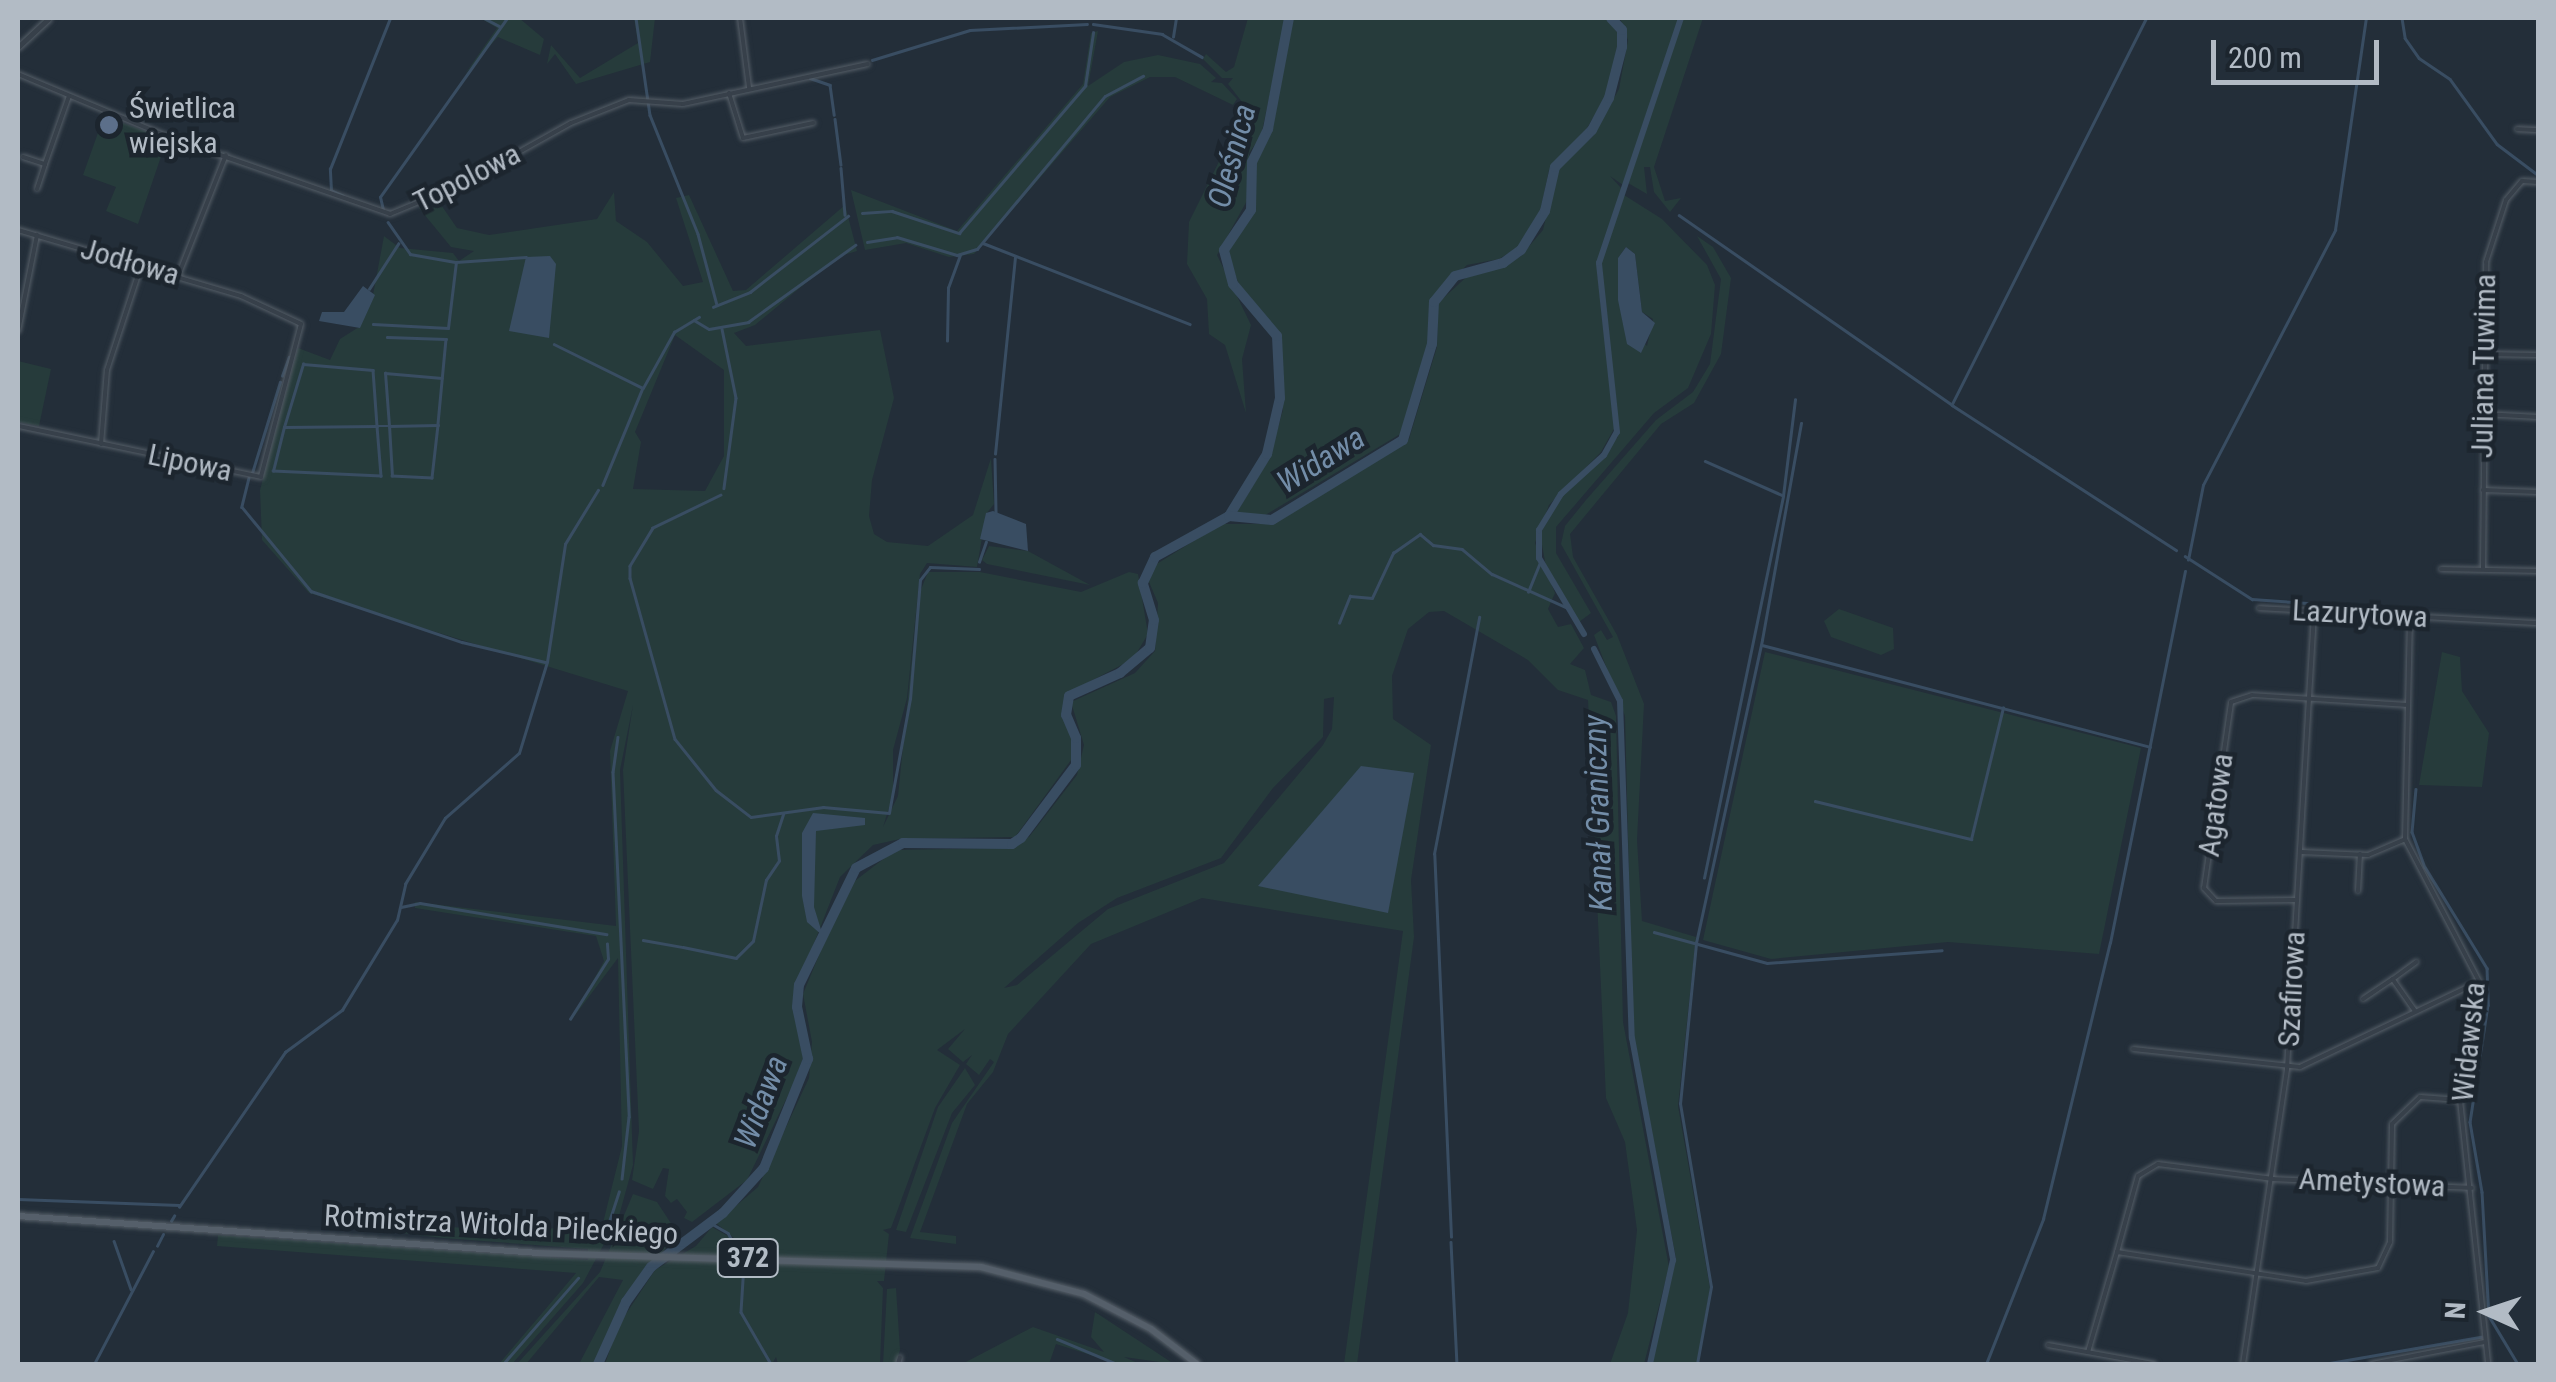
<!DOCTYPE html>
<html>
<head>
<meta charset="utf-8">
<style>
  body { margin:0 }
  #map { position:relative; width:2556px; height:1382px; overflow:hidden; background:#232e39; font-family:"Roboto Condensed",sans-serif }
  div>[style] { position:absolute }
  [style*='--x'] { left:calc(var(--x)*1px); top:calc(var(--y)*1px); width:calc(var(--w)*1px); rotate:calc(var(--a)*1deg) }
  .green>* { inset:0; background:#263b3b }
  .water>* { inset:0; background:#394d62 }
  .stream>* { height:2.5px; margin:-1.25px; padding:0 1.25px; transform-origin:1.25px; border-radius:1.25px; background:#394d62 }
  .canal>* { height:6px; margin:-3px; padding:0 3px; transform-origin:3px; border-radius:3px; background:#394d62 }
  .river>* { height:10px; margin:-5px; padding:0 5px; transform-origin:5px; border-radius:5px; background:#394d62 }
  .roads { filter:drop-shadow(0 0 2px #555e67) drop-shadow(0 0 2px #555e67) }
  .minor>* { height:4px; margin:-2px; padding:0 2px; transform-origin:2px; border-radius:2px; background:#37404a }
  .tertiary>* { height:5px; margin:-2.5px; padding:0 2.5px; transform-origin:2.5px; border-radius:2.5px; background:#37404a }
  .primary>* { height:6px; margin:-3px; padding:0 3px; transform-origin:3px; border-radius:3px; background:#555f6a }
  .dots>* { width:28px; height:28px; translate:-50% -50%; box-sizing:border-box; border:5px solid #1c252e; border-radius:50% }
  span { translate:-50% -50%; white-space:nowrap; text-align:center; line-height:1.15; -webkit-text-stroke:9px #1c252e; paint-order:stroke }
  .shield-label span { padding:2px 8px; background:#1c252e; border:2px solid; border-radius:8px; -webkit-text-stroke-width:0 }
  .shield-label { font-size:28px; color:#b2bbc5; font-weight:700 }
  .poi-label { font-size:30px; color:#b2bbc5 }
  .left { translate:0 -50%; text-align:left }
  .street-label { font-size:30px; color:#b2bbc5 }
  .water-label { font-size:32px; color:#738da8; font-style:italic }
  .frame { position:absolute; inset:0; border:20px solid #b2bbc5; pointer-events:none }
  .north { position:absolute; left:2436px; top:1262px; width:100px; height:100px; -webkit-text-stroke:8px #1c252e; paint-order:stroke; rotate:273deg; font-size:28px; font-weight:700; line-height:40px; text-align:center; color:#b2bbc5 }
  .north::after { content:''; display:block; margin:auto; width:35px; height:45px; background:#b2bbc5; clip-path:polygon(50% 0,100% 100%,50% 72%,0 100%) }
  .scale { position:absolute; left:2211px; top:40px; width:168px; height:45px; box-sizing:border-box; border:5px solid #b2bbc5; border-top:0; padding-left:12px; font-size:30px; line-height:35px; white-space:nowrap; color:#b2bbc5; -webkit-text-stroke:8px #1c252e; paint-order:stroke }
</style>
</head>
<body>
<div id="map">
  <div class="green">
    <div style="clip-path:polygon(480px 18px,519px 18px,544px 39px,540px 55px,498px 37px,465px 74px,497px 28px)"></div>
    <div style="clip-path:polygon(634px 18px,655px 18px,650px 62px,576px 84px,555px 54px,547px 64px,551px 45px,580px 78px,638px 43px)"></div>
    <div style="clip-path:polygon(1248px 18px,1286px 18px,1261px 136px,1249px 153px,1249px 197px,1217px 255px,1251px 325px,1242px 359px,1246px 413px,1225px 345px,1209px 334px,1207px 299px,1187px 264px,1189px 222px,1246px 107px,1228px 84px,1233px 78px,1222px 78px,1203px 59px,1206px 54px,1226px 72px,1234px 67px)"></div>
    <div style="clip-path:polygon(1291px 18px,1607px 18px,1619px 35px,1611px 87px,1583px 135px,1549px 170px,1540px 213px,1520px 246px,1499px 259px,1467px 265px,1432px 298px,1427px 350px,1402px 433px,1262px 517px,1236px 514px,1269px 459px,1283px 410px,1281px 339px,1241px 290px,1227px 253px,1254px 206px,1253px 169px,1269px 130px)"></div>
    <div style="clip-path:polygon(evenodd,1620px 18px,1679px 18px,1623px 185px,1610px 176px,1622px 189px,1597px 270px,1615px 427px,1601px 452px,1549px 505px,1535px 543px,1555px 593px,1548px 609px,1558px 627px,1571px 624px,1584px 648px,1570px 664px,1585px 670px,1591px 695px,1611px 702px,1616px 716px,1623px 1022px,1669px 1267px,1644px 1364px,1610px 1364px,1628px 1313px,1637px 1230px,1625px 1142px,1606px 1098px,1588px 700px,1558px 690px,1528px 660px,1444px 611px,1429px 612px,1408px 629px,1392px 676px,1393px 719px,1431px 745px,1411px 880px,1414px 937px,1357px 1364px,1344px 1364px,1403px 931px,1202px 898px,1091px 944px,1008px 1034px,993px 1072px,967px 1104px,920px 1232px,956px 1236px,956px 1244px,910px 1238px,952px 1123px,994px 1062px,990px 1059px,979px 1075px,966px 1064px,972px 1055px,963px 1062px,948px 1049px,965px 1029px,937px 1050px,960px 1065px,935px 1108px,891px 1228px,883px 1230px,889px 1234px,884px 1281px,877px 1281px,883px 1288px,880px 1364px,778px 1364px,776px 1357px,772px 1364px,605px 1364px,618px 1326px,655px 1270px,696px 1246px,712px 1227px,740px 1243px,716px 1223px,758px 1187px,809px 1078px,812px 1042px,803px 994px,847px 887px,895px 850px,999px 848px,1029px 837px,1077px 775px,1084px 745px,1071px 702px,1135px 673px,1155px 651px,1158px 603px,1149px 582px,1155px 565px,1221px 524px,1273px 524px,1409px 439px,1437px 347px,1438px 303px,1472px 272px,1520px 257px,1543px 230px,1558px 168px,1593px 136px,1619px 89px,1628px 40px,1620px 18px,1334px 697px,1332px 729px,1323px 745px,1224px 863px,1108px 909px,1017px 985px,1004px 988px,1078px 923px,1117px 898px,1221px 858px,1273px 788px,1323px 737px,1324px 699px,1334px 697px)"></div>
    <div style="clip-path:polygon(1683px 18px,1703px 18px,1654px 167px,1665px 201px,1681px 198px,1670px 212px,1654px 192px,1650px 167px,1644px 167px,1647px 194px,1628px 183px)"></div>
    <div style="clip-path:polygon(1098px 31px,1088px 86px,1124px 62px,1158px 55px,1200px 64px,1216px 78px,1211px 82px,1222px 83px,1237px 99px,1233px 105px,1175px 77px,1150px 77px,1110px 97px,974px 254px,949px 257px,906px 243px,865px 250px,851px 190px,957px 231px,1083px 84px,1091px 33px)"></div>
    <div style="clip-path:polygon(104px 116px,167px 139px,138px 224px,106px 211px,116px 187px,83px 175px)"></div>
    <div style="clip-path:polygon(evenodd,614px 192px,616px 221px,647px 242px,683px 286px,703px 282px,676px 198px,689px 195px,733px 291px,746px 290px,845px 205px,857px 251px,837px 257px,755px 325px,734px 333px,746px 346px,880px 330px,894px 398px,872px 480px,869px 516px,874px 534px,887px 542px,928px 546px,973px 515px,991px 458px,994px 504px,986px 514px,977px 567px,927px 563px,920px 574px,907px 698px,893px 750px,893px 795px,883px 827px,898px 796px,918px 597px,928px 572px,980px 572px,1081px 592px,1129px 572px,1138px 574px,1148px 634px,1133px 659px,1064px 695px,1074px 756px,1015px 837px,900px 839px,873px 845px,840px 877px,793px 997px,803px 1058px,794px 1083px,747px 1180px,692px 1222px,684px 1218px,687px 1212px,677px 1199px,671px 1203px,665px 1196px,669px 1169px,663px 1168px,653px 1189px,632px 1180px,639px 1131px,623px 770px,633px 705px,620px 770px,633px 1165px,619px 1216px,583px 1283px,512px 1364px,499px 1364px,576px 1273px,217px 1246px,218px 1235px,588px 1260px,588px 1249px,443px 1238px,327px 1224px,326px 1217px,490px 1230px,602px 1227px,622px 1146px,618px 958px,570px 1022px,604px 961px,596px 936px,415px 908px,415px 902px,616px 926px,610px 751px,628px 691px,309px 593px,262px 540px,260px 490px,298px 348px,330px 360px,340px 339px,359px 327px,373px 295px,384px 236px,400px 248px,453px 253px,459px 261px,474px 251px,451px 247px,419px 208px,437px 199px,457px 228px,489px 235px,597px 219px,614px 192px,675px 335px,724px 370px,724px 456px,705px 491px,633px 489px,641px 442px,635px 432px,675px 335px)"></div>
    <div style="clip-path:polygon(evenodd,1624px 195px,1662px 219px,1707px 265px,1715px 285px,1711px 334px,1688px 388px,1654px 413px,1556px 527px,1556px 553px,1591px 613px,1579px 622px,1547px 572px,1540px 534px,1561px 497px,1618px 437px,1600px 265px,1624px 195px,1626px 247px,1635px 254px,1642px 312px,1653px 319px,1647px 346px,1625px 323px,1618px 258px,1626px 247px)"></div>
    <div style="clip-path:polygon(1697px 236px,1713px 247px,1731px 278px,1721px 354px,1694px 403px,1661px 424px,1570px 534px,1573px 557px,1617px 635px,1644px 704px,1637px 840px,1642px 921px,1696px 937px,1678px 1106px,1710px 1288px,1697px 1364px,1652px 1364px,1676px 1258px,1633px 1035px,1625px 716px,1594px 635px,1601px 630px,1607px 640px,1613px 637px,1561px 544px,1565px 526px,1586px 500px,1656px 420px,1693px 392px,1710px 364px,1721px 279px)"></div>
    <div style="clip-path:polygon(18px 361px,51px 369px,39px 426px,18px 422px)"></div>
    <div style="clip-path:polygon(989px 546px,1028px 551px,1090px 585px,987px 564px,982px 560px)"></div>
    <div style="clip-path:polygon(1839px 609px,1893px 628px,1894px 649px,1881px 655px,1831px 637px,1824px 621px)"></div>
    <div style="clip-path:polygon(1765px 652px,2141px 748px,2099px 954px,1948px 942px,1771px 959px,1703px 940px)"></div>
    <div style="clip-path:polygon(2442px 652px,2460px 657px,2462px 691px,2489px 733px,2482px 787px,2419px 785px)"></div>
    <div style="clip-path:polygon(965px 1068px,975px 1085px,952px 1113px,906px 1232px,896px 1230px,938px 1107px)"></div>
    <div style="clip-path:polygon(633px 1194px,657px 1202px,678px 1234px,624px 1296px,595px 1364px,579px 1364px,623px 1280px,599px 1277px,526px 1364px,517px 1364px,600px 1272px)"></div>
    <div style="clip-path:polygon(896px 1288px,900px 1350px,896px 1364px,883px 1364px,887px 1289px)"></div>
    <div style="clip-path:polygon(1095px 1312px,1174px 1364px,1124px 1357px,1140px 1364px,1119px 1364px,1056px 1344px,1049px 1364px,962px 1364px,1033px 1327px,1104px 1352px,1091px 1337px)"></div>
  </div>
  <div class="water">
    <div style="clip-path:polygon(1626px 247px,1635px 254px,1642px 312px,1655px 323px,1641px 353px,1627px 344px,1618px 300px,1618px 258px)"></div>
    <div style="clip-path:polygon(550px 256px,556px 264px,549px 338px,509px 331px,526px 257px)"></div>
    <div style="clip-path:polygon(363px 286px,375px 295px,360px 328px,319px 321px,322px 312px,344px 312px)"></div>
    <div style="clip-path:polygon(993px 511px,1026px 524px,1028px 551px,980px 539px,986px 513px)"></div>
    <div style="clip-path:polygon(1361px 766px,1414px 773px,1388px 913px,1258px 886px)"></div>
    <div style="clip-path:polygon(813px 813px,865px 818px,865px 825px,816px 831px,814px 907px,823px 936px,807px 922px,802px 896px,802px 833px)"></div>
  </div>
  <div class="stream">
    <div style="--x:484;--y:18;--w:17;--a:28"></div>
    <div style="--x:636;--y:18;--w:98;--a:81.8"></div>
    <div style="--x:650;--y:115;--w:128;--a:68"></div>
    <div style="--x:698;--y:234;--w:73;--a:75"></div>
    <div style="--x:2402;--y:18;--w:20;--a:81"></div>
    <div style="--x:2405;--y:38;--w:24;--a:55"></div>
    <div style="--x:2419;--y:58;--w:37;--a:34"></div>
    <div style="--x:2450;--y:79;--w:80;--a:54.1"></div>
    <div style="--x:2497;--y:144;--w:51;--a:37.1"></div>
    <div style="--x:1093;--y:24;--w:70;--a:8.2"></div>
    <div style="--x:1162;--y:34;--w:46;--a:29.9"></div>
    <div style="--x:1173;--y:37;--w:19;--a:-81"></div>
    <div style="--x:872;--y:60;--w:102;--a:-17"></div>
    <div style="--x:970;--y:30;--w:117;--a:-2.9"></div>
    <div style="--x:810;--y:78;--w:21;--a:19"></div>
    <div style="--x:830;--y:85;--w:30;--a:82"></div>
    <div style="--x:835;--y:119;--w:46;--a:82.6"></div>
    <div style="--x:841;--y:168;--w:47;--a:85.1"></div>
    <div style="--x:343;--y:196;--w:13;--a:-157"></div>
    <div style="--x:331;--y:191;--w:22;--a:-93"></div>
    <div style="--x:330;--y:169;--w:162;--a:-68.3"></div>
    <div style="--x:383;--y:210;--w:13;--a:-103"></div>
    <div style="--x:380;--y:197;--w:219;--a:-54.6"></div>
    <div style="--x:862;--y:213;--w:30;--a:-4"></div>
    <div style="--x:892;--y:211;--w:71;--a:18.2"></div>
    <div style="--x:959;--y:233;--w:194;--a:-49.4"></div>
    <div style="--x:1085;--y:86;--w:54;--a:-81.4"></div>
    <div style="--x:1679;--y:215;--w:333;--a:34.8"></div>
    <div style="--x:1952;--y:405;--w:267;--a:32.9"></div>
    <div style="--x:388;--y:222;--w:39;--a:55"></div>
    <div style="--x:410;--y:254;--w:47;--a:9.9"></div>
    <div style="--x:456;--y:262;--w:70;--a:-4.1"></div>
    <div style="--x:867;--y:242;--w:30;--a:-9"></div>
    <div style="--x:897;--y:237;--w:63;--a:16.7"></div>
    <div style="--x:957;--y:255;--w:21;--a:-17"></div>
    <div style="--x:977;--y:249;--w:199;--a:-50.1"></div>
    <div style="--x:1105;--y:96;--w:43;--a:-27.8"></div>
    <div style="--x:983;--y:243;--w:222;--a:21.4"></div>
    <div style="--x:369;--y:289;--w:54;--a:-57.2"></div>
    <div style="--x:713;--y:307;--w:40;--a:-22"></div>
    <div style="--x:750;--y:292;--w:124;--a:-37.8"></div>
    <div style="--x:694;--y:320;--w:17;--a:31"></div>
    <div style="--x:709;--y:329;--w:40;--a:-10"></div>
    <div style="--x:748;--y:322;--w:132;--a:-35.7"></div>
    <div style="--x:373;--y:324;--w:75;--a:3.1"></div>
    <div style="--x:448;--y:328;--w:66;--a:-83.1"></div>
    <div style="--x:722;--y:329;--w:70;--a:78.5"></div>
    <div style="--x:736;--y:398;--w:91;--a:97.6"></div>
    <div style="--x:387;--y:337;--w:59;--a:1.9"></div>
    <div style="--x:446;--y:339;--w:85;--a:95.4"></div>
    <div style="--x:947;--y:341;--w:53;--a:-88.9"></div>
    <div style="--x:948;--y:288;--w:35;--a:-70"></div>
    <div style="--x:554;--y:344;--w:99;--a:26.3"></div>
    <div style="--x:643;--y:388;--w:105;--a:112.4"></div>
    <div style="--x:282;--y:376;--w:20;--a:-70"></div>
    <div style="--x:643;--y:388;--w:64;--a:-61"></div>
    <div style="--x:674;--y:332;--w:29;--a:-31"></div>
    <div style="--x:1952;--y:404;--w:432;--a:-63.3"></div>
    <div style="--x:284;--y:427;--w:66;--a:-73.2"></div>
    <div style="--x:303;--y:364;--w:70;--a:4.9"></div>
    <div style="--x:373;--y:370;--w:56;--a:85.9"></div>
    <div style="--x:377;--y:426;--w:50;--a:85.4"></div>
    <div style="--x:381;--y:476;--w:108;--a:-177.3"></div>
    <div style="--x:273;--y:471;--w:45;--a:-76"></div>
    <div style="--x:284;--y:427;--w:93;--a:-0.6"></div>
    <div style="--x:377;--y:426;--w:12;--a:0"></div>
    <div style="--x:389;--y:426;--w:49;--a:-1.2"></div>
    <div style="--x:438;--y:425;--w:53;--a:96.5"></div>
    <div style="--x:432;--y:478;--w:40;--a:-177.1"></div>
    <div style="--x:392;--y:476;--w:50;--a:-93.4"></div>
    <div style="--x:389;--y:426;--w:53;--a:-94.3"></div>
    <div style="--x:385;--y:373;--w:57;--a:5"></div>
    <div style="--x:995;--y:454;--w:198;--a:-84.2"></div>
    <div style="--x:995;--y:459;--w:54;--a:88.9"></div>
    <div style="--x:1705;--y:461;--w:84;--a:23.8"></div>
    <div style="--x:252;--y:473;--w:95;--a:-72.9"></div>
    <div style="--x:249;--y:478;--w:30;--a:104"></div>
    <div style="--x:242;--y:507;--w:109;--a:50.6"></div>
    <div style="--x:311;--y:591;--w:159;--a:18.7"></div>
    <div style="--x:462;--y:642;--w:85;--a:13.5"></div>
    <div style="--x:721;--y:495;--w:76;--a:154.1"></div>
    <div style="--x:653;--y:528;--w:44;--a:121.2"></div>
    <div style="--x:630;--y:566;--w:12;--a:90"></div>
    <div style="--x:630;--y:578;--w:167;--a:74.4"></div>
    <div style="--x:675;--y:739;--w:65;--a:51.2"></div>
    <div style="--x:716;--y:790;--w:44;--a:37.6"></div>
    <div style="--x:751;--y:817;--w:73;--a:-7.9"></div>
    <div style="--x:823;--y:807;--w:66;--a:5.2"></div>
    <div style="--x:889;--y:813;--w:116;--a:-79.6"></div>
    <div style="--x:910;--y:699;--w:119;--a:-85.2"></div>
    <div style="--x:920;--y:580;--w:16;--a:-52"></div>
    <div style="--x:930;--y:567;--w:49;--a:2.3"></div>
    <div style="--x:2185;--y:556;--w:80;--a:32.7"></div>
    <div style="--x:2252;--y:599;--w:168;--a:4.1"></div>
    <div style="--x:2188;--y:560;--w:76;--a:-78.7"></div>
    <div style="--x:2203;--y:485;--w:287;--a:-62.6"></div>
    <div style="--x:2335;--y:230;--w:214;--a:-81.7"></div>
    <div style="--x:979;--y:562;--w:21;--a:-71"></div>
    <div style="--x:1528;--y:592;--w:32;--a:-68"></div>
    <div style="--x:1339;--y:623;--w:29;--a:-68"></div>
    <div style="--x:1350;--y:596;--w:22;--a:5"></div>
    <div style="--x:1372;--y:598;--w:50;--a:-65"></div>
    <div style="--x:1393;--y:553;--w:33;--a:-35"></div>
    <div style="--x:1420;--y:534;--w:17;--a:40"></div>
    <div style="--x:1433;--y:545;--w:29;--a:8"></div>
    <div style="--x:1462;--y:549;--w:39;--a:40"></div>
    <div style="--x:1492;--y:574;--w:83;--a:24.1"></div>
    <div style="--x:1762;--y:645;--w:401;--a:14.7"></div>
    <div style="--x:618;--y:737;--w:35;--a:98"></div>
    <div style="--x:613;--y:772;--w:345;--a:87.3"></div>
    <div style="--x:629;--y:1117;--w:62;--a:96.4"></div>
    <div style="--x:2416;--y:789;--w:43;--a:95.3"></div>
    <div style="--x:2412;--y:832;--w:37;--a:70"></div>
    <div style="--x:2425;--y:867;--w:119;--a:58.5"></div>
    <div style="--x:2487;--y:968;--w:37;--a:88"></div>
    <div style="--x:2488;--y:1005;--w:118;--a:98.7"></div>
    <div style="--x:2470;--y:1122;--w:71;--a:80.3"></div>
    <div style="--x:2482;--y:1192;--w:124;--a:86.8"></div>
    <div style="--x:2489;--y:1316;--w:56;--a:58.9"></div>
    <div style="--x:1815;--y:801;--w:161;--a:13.7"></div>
    <div style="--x:1971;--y:839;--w:135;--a:-76.3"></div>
    <div style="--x:1704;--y:878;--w:390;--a:-78.3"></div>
    <div style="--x:1783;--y:496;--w:97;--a:-82.9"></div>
    <div style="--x:401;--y:907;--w:19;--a:-12"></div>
    <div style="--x:420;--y:903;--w:189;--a:9.5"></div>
    <div style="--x:1654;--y:932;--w:117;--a:15.3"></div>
    <div style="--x:1767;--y:963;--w:175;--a:-4.2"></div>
    <div style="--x:643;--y:940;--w:39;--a:10"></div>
    <div style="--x:683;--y:947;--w:54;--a:11.7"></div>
    <div style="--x:736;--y:958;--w:24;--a:-45"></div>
    <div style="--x:753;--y:941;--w:62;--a:-78"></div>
    <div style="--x:766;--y:880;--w:23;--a:-56"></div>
    <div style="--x:779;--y:861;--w:25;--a:-97"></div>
    <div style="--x:776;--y:836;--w:23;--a:-72"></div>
    <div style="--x:570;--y:1019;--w:71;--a:-57.7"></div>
    <div style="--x:608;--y:959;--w:15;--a:-94"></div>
    <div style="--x:18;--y:1199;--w:161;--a:2.1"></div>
    <div style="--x:179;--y:1207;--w:188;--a:-55.6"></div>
    <div style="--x:285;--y:1052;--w:71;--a:-36.4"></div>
    <div style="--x:342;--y:1010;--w:105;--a:-58.6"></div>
    <div style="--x:397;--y:920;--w:37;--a:-77"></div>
    <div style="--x:405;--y:884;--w:77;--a:-58.8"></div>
    <div style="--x:445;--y:818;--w:98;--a:-41.3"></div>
    <div style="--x:519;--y:753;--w:95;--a:-72.9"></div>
    <div style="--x:547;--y:662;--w:119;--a:-81.3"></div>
    <div style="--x:565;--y:544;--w:63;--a:-58.6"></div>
    <div style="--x:171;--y:1221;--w:6;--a:-59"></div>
    <div style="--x:709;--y:1222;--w:22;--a:30"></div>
    <div style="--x:728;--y:1233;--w:26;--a:61"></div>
    <div style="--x:607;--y:1228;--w:38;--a:-72"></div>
    <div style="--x:1451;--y:1237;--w:383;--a:-92.5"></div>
    <div style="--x:1434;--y:854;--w:241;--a:-79.2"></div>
    <div style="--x:114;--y:1241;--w:51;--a:70.5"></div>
    <div style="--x:1451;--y:1242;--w:122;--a:87.2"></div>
    <div style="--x:157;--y:1246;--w:13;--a:-63"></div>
    <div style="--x:744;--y:1264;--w:48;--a:93.6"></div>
    <div style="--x:741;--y:1312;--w:60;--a:60"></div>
    <div style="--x:1057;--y:1339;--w:65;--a:22.6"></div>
    <div style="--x:94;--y:1364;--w:127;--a:-62.4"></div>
    <div style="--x:503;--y:1364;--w:114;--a:-48.9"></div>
    <div style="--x:1697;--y:1364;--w:78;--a:-79.7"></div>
    <div style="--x:1711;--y:1287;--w:186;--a:-99.6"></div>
    <div style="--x:1680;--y:1104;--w:162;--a:-84.3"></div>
    <div style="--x:1696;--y:943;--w:310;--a:-77.7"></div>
    <div style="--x:1762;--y:640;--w:220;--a:-79.8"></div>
    <div style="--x:1986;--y:1364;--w:156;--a:-68.5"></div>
    <div style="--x:2043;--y:1219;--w:284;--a:-76.4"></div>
    <div style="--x:2110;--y:943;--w:379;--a:-78.6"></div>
    <div style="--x:2324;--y:1364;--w:159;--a:-9.8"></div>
    <div style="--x:2538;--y:1364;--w:6;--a:-90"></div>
  </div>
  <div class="canal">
    <div style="--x:1584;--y:634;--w:88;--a:-120.6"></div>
    <div style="--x:1539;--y:558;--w:28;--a:-90"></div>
    <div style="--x:1539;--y:530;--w:42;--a:-58.6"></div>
    <div style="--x:1561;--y:494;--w:58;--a:-42.2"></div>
    <div style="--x:1604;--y:455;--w:26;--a:-61"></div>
    <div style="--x:1617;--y:432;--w:170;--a:-96.1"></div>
    <div style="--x:1599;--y:263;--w:258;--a:-71.5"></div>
    <div style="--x:1594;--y:649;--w:58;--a:63.4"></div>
    <div style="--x:1620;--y:701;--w:337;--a:88"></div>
    <div style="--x:1632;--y:1038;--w:226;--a:79.5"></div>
    <div style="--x:1673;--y:1260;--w:107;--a:102.5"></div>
  </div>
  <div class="river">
    <div style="--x:1229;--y:516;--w:73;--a:-58.5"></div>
    <div style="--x:1267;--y:454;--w:57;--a:-76.9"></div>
    <div style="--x:1280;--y:398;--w:62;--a:-92.8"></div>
    <div style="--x:1277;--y:336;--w:68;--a:-130.2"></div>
    <div style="--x:1233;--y:284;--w:35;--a:-105"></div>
    <div style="--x:1224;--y:250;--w:48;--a:-56"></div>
    <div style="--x:1251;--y:210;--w:48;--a:-88.8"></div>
    <div style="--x:1252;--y:162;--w:37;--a:-64"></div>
    <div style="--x:1268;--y:129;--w:113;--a:-79.3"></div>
    <div style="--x:598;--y:1364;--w:68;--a:-65.7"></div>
    <div style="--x:626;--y:1302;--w:43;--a:-54.5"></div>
    <div style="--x:651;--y:1267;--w:90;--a:-36.9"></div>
    <div style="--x:723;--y:1213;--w:61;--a:-47.7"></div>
    <div style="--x:764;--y:1168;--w:118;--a:-68"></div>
    <div style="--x:808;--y:1059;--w:53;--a:-101.9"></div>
    <div style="--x:797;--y:1007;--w:22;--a:-85"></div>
    <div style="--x:799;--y:985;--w:130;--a:-64"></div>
    <div style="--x:856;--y:868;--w:53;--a:-28"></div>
    <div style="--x:903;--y:843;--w:109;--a:0.5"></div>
    <div style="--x:1012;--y:844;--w:11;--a:-34"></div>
    <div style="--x:1021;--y:838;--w:91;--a:-53"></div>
    <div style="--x:1076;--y:765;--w:27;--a:-90"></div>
    <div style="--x:1076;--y:738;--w:25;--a:-113"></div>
    <div style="--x:1066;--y:715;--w:19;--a:-81"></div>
    <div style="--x:1069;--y:696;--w:56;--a:-24.3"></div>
    <div style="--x:1120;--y:673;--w:39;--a:-40"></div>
    <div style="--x:1150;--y:648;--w:28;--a:-82"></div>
    <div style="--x:1154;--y:620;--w:39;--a:-107"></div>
    <div style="--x:1143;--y:583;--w:29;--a:-65"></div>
    <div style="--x:1155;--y:557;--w:85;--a:-29"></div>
    <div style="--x:1229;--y:516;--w:43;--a:5.3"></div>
    <div style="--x:1272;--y:520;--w:153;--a:-31.4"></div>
    <div style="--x:1403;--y:440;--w:100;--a:-73.2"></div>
    <div style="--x:1432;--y:344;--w:42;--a:-87.3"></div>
    <div style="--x:1434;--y:302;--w:33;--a:-51"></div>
    <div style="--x:1455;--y:276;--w:50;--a:-15.2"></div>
    <div style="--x:1503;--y:263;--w:22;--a:-36"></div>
    <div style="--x:1521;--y:250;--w:46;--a:-58.4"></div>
    <div style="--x:1545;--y:211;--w:45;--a:-77.2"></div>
    <div style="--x:1555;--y:167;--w:52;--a:-45"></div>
    <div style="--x:1592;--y:130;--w:36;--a:-62"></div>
    <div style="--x:1609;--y:98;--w:53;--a:-75.7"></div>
    <div style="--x:1622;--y:47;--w:17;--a:-90"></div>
    <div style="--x:1622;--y:30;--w:16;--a:-133"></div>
  </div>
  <div class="roads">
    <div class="minor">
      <div style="--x:740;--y:18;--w:70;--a:82.6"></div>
      <div style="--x:18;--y:74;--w:166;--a:22.7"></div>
      <div style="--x:171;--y:138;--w:232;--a:19.1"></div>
      <div style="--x:390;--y:214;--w:76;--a:-22.5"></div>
      <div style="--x:460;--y:185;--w:127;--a:-29.2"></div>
      <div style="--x:571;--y:123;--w:62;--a:-21.6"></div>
      <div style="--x:629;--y:100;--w:54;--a:4.2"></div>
      <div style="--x:683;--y:104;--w:189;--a:-12.2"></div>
      <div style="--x:729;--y:93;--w:47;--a:72.7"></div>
      <div style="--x:743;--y:138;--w:72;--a:-12.1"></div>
      <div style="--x:2517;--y:129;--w:21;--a:3"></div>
      <div style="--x:23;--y:157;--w:23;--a:18"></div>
      <div style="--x:45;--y:164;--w:72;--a:-70.6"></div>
      <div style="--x:37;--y:189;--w:26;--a:-72"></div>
      <div style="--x:18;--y:230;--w:233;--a:16.5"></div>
      <div style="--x:241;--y:296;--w:66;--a:25"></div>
      <div style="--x:301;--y:324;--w:158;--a:104.7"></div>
      <div style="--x:261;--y:477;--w:248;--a:-168.1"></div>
      <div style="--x:178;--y:276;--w:130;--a:-68.4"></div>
      <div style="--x:18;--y:331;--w:98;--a:-78.8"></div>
      <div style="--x:2484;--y:354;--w:54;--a:1.1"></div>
      <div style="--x:2483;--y:414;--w:55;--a:3.1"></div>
      <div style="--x:101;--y:444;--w:74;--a:-85.4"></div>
      <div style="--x:107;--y:370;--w:109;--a:-71.9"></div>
      <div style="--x:2483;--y:490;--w:55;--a:2.1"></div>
      <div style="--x:2441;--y:569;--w:97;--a:1.2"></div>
      <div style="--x:2483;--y:569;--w:307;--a:-89.4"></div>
      <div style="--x:2486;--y:262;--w:65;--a:-72.1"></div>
      <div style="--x:2506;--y:200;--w:25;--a:-50"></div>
      <div style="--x:2522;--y:181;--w:16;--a:4"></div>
      <div style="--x:2259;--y:608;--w:279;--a:3.1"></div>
      <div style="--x:2410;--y:618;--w:221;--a:91.3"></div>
      <div style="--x:2405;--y:839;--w:160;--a:62.5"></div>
      <div style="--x:2479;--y:981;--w:121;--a:99.1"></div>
      <div style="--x:2460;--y:1100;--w:265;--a:83.9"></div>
      <div style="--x:2301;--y:852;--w:67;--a:2.6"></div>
      <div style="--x:2368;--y:855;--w:38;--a:-23"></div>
      <div style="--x:2358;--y:891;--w:37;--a:-87"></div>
      <div style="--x:2297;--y:900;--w:81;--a:179.3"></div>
      <div style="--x:2216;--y:901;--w:18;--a:-133"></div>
      <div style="--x:2204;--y:888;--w:188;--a:-81.7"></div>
      <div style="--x:2231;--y:702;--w:22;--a:-18"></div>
      <div style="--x:2252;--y:695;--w:154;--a:3.7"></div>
      <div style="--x:2363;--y:999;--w:36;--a:-34"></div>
      <div style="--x:2415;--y:1011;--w:39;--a:-125"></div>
      <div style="--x:2393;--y:979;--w:29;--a:-36"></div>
      <div style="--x:2133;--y:1049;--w:168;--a:6.2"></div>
      <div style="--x:2300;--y:1067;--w:197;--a:-25.5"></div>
      <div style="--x:2117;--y:1252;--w:79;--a:-74.6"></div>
      <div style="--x:2138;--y:1176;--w:23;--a:-31"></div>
      <div style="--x:2158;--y:1164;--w:116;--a:7.4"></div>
      <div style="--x:2273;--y:1179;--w:199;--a:2.6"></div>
      <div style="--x:2048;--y:1345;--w:108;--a:10.2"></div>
      <div style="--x:2088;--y:1352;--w:104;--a:-73.8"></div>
      <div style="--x:2117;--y:1252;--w:191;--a:8.7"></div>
      <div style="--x:2306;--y:1281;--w:73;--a:-10.2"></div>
      <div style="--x:2378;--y:1268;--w:29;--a:-65"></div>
      <div style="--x:2390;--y:1242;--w:118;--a:-89"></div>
      <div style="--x:2392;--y:1124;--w:39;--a:-44"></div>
      <div style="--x:2420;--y:1097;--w:40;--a:4.3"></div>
      <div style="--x:898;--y:1364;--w:7;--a:-74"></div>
      <div style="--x:2243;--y:1364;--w:299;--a:-81.5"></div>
      <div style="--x:2287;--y:1068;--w:458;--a:-86.6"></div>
      <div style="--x:2371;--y:1364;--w:115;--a:-11"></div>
    </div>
    <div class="tertiary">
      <div style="--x:18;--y:47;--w:42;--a:-43.1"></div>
    </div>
    <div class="primary">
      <div style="--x:18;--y:1216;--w:522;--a:4.06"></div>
      <div style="--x:539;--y:1253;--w:442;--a:1.8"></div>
      <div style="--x:981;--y:1267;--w:106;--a:14.7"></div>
      <div style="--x:1084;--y:1294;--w:76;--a:27.6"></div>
      <div style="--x:1151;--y:1329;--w:58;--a:37.3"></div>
    </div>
  </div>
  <div class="dots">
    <div style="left:109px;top:125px;background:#5c6f8a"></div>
  </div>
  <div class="shield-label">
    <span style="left:748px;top:1258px">372</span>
  </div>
  <div class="poi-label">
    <span class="left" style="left:129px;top:125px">Świetlica<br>wiejska</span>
  </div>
  <div class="street-label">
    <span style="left:467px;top:178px;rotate:-27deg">Topolowa</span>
    <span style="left:130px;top:262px;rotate:16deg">Jodłowa</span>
    <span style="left:2484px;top:366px;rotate:-89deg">Juliana Tuwima</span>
    <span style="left:190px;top:463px;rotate:12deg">Lipowa</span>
    <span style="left:2360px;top:614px;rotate:3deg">Lazurytowa</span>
    <span style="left:2216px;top:805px;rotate:-82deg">Agatowa</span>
    <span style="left:2292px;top:989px;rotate:-87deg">Szafirowa</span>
    <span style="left:2469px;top:1042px;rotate:-84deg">Widawska</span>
    <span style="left:2372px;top:1183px;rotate:3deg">Ametystowa</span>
    <span style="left:501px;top:1225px;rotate:3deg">Rotmistrza Witolda Pileckiego</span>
  </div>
  <div class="water-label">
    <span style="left:1232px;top:156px;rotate:-75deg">Oleśnica</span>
    <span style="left:1321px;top:460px;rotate:-32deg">Widawa</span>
    <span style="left:1598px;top:813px;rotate:-92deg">Kanał Graniczny</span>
    <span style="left:761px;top:1102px;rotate:-69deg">Widawa</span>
  </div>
  <div class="frame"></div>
  <div class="north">N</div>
  <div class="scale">200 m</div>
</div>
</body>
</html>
